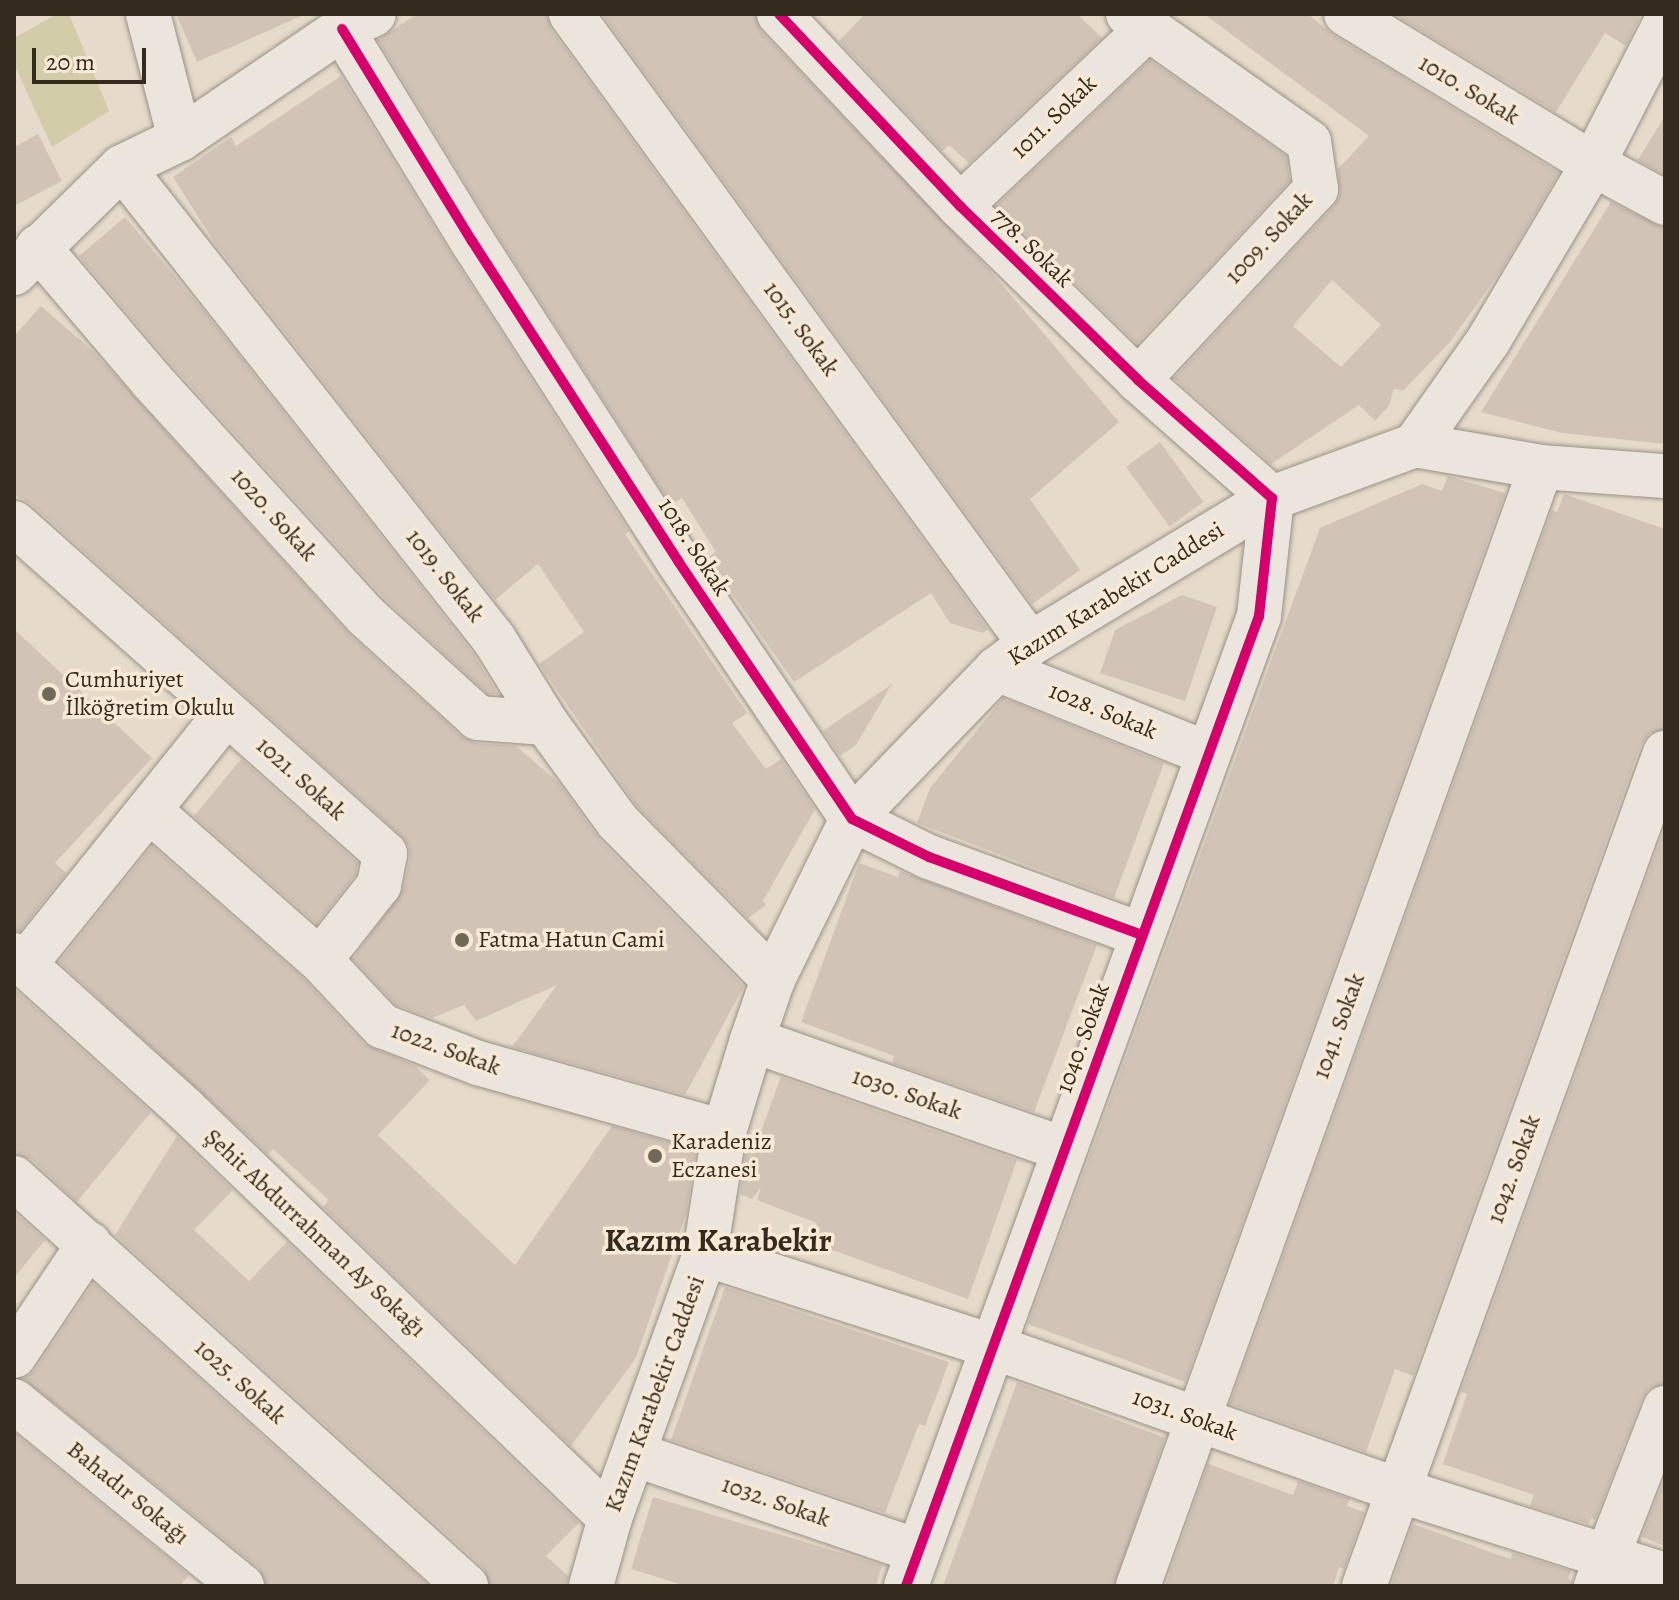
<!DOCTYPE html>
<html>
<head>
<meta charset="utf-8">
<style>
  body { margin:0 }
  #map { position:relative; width:1679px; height:1600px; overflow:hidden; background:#e6dbca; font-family:Alegreya,serif }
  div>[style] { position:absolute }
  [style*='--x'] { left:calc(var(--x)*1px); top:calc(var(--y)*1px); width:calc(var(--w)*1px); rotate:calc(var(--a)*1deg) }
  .green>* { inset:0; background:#d2cca8 }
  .building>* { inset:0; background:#d2c3b7; transform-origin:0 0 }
  .roads { filter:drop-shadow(0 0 2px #999186) drop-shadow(0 0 2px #999186) }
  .minor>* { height:44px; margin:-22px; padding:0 22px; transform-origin:22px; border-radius:22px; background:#ebe5dd }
  .secondary>* { height:44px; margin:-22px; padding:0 22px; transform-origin:22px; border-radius:22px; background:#ebe5dd }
  .cycleway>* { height:10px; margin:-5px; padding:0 5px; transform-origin:5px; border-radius:5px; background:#d6006c }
  .dots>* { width:22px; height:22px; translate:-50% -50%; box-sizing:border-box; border:4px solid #f7e9d5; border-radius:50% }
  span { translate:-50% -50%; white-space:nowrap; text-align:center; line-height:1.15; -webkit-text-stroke:7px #f7e9d5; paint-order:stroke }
  .street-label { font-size:24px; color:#342a1d }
  .poi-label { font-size:24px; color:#342a1d }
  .left { translate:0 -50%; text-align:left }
  .district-label { font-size:32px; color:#342a1d; font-weight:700 }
  .frame { position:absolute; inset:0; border:16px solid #342a1d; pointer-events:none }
  .scale { position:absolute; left:32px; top:48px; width:114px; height:36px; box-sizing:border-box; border:4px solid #342a1d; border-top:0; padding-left:10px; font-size:24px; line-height:28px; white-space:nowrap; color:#342a1d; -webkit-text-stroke:6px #f7e9d5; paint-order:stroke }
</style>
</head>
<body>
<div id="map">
  <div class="green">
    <div style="clip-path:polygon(57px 14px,69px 14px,109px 111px,52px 147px,14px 64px,14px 38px)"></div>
  </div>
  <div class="building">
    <div style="clip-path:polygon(176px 14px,306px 14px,197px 62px)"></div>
    <div style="clip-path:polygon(417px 14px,546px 14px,551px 29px,988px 629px,983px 633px,950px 623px,931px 593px,794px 682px,707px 558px,716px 552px,682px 498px,671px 505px,493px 228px,378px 40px)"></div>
    <div style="clip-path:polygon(602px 14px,755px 14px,761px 31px,987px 267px,1119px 422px,1030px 499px,1080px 570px,1032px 604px)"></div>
    <div style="clip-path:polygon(865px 14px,1077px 14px,1102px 38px,969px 163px,949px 145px,942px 151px,839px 41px)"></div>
    <div style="clip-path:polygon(evenodd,1204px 14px,1308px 14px,1333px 35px,1559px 173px,1502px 269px,1450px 342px,1403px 391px,1394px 389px,1389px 406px,1375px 421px,1359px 405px,1271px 464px,1174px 378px,1334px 206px,1340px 196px,1338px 169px,1369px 136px,1204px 14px,1332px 280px,1381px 325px,1341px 367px,1293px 326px,1332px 280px)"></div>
    <div style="clip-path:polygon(1394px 14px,1635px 14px,1640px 17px,1626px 46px,1605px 33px,1556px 112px)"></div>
    <div style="clip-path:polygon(1150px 60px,1286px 156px,1290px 181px,1137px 344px,996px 206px)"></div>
    <div style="clip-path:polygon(341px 76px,451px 254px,629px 531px,625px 534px,747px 713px,732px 723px,766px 769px,781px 759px,815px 809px,763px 901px,766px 905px,748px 918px,637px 806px,539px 664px,584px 632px,538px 564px,495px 600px,216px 245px,173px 177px,231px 137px,236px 146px)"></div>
    <div style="clip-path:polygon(1665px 116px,1665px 175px,1638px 160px)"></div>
    <div style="clip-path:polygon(38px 134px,62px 181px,14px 206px,14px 147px)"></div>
    <div style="clip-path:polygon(1611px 202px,1665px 228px,1665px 444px,1562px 433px,1481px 412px)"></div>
    <div style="clip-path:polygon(125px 217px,204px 311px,473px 653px,498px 694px,488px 694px,384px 598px,171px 364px,79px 256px)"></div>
    <div style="clip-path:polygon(41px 306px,94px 352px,349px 634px,461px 736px,476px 743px,516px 746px,559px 783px,600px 840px,744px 986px,685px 1095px,512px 1047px,557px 985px,476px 1021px,464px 1005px,432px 1018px,396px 1005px,353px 959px,403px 890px,410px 858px,409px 847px,402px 836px,31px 504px,14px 494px,14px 336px)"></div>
    <div style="left:1160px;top:442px;width:74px;height:42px;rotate:54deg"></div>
    <div style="clip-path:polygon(1448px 476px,1505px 493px,1185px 1382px,1028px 1324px,1320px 528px,1422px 484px,1442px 491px)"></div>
    <div style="clip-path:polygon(1564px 494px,1665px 529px,1665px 729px,1650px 733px,1641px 744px,1413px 1376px,1395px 1369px,1366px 1452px,1230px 1404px,1552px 510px,1557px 512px)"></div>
    <div style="clip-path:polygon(1182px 595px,1217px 607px,1185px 701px,1100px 673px,1115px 630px)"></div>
    <div style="clip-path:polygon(14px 629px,152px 758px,55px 863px,66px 873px,20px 931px,14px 931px)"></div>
    <div style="clip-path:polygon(892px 684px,856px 745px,840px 756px,823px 731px)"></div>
    <div style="clip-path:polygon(1003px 698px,1164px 763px,1114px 898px,917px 823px,930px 788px)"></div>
    <div style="clip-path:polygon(241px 759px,358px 863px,356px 874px,317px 924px,194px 816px)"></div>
    <div style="clip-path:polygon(1665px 827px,1665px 1384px,1650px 1388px,1642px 1398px,1595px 1520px,1591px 1518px,1589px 1524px,1530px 1506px,1534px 1495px,1443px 1464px,1467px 1394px,1461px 1392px)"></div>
    <div style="clip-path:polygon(152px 846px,303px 978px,364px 1044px,414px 1065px,430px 1080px,378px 1135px,515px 1265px,612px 1126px,696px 1150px,686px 1214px,636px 1358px,571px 1446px,323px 1207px,329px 1200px,273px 1149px,268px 1154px,59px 962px)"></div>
    <div style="clip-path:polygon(859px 863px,898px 877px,900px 871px,1097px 945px,1034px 1112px,892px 1063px,894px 1056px,801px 1022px)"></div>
    <div style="clip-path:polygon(14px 989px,151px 1112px,77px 1202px,31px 1159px,14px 1154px)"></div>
    <div style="clip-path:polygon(781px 1077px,1017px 1160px,968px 1299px,810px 1242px,817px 1223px,757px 1200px,761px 1187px,752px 1199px,740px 1194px,746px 1151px,753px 1153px)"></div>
    <div style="clip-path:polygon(177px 1136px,233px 1190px,194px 1230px,249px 1281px,287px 1242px,579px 1523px,546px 1556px,568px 1576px,567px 1586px,490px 1586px,483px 1567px,115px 1235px)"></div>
    <div style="clip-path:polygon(14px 1212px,45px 1240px,14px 1278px)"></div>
    <div style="clip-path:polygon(93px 1283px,429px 1586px,266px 1586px,258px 1567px,24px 1379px,35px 1370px)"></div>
    <div style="clip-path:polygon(725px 1287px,949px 1362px,925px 1426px,919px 1424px,885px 1513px,671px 1440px)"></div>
    <div style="clip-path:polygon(1017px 1382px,1165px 1438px,1114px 1586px,943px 1586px)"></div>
    <div style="clip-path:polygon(14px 1433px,189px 1575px,180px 1586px,14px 1586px)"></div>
    <div style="clip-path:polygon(1208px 1464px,1293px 1495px,1298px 1481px,1350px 1499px,1347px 1506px,1364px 1512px,1344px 1569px,1339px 1567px,1333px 1586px,1165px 1586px)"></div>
    <div style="clip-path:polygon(1665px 1477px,1665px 1546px,1642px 1537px)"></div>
    <div style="clip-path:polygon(653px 1497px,882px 1565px,876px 1586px,686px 1586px,631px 1569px)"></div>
    <div style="clip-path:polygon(1413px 1524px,1510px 1559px,1513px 1553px,1571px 1571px,1568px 1579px,1572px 1581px,1572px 1586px,1391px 1586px)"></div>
  </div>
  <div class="roads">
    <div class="minor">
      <div style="--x:148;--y:14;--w:129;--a:75.6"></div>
      <div style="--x:571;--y:14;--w:779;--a:53.92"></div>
      <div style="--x:779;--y:14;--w:264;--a:46.7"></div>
      <div style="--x:960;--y:206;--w:249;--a:44.3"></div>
      <div style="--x:1138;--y:380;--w:179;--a:41.4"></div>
      <div style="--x:1272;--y:498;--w:119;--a:96.3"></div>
      <div style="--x:1259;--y:616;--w:1032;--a:110"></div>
      <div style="--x:1128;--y:14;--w:222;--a:35.3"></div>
      <div style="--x:1309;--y:142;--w:48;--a:81.5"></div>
      <div style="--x:1316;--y:189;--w:261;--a:133"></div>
      <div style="--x:1346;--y:14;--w:289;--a:31.3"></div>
      <div style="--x:1593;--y:164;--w:82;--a:28.4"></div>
      <div style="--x:342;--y:29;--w:249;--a:58.5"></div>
      <div style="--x:472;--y:241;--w:381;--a:57.2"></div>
      <div style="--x:678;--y:561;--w:311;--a:56"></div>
      <div style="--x:852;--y:819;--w:86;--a:26.3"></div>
      <div style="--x:929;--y:857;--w:227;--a:20.1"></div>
      <div style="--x:122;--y:167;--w:601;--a:51.76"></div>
      <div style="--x:494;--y:639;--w:99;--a:58.2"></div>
      <div style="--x:546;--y:723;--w:122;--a:54"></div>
      <div style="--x:618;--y:822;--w:221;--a:45.4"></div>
      <div style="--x:960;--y:206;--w:259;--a:-43.4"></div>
      <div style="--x:38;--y:247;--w:176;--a:49.6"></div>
      <div style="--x:152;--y:381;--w:318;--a:47.7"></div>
      <div style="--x:366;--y:616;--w:151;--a:42.3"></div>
      <div style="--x:478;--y:718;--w:68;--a:4.2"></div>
      <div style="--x:14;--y:273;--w:151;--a:-44.5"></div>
      <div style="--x:122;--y:167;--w:64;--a:-25.8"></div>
      <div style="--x:180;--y:139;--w:196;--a:-34.2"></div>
      <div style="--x:342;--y:29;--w:35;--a:-25"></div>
      <div style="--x:1415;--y:445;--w:128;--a:9.9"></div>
      <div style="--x:1541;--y:467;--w:124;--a:4.2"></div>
      <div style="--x:14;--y:523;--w:497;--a:41.7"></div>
      <div style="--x:385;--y:854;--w:32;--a:101"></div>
      <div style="--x:379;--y:885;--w:95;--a:128.2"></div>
      <div style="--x:997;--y:669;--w:227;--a:21.9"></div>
      <div style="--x:149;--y:810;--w:227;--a:41.3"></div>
      <div style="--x:320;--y:960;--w:91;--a:46.8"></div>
      <div style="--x:382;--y:1026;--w:103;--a:21.1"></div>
      <div style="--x:478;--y:1063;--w:255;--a:15.7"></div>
      <div style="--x:14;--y:955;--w:230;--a:42"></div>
      <div style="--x:185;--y:1109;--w:590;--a:43.9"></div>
      <div style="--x:25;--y:964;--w:322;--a:-51.2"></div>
      <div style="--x:752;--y:1040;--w:330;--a:19.3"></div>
      <div style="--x:14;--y:1178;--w:609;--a:42.07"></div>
      <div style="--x:705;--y:1254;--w:300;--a:17.8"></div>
      <div style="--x:991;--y:1346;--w:432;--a:19.5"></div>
      <div style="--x:1398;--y:1490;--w:280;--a:17.7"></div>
      <div style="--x:14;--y:1356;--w:135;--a:-56.2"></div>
      <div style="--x:14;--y:1401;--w:294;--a:39.1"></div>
      <div style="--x:634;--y:1454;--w:300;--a:18.9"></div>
      <div style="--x:1138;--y:1586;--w:1189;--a:-70.19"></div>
      <div style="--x:1364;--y:1586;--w:886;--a:-70.13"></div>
      <div style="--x:1596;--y:1586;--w:191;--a:-68.8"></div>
    </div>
    <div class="secondary">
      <div style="--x:591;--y:1586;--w:71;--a:-74.4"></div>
      <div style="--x:610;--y:1518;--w:281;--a:-70.2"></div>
      <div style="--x:705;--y:1254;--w:123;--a:-81.1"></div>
      <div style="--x:724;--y:1132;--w:96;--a:-73.1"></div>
      <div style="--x:752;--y:1040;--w:65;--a:-71"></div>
      <div style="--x:773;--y:979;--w:178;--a:-63.7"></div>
      <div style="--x:852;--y:819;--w:209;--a:-46"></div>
      <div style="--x:997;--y:669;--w:41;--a:-37.1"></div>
      <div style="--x:1030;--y:644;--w:283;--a:-31.1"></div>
      <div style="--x:1272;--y:498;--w:153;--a:-20.3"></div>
      <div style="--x:1415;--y:445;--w:127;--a:-54.9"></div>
      <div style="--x:1488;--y:341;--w:206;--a:-59.3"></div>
      <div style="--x:1593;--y:164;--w:157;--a:-62.8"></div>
    </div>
  </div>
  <div class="cycleway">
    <div style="--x:779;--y:14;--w:264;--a:46.7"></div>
    <div style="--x:960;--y:206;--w:249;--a:44.3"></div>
    <div style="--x:1138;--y:380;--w:179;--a:41.4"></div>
    <div style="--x:1272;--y:498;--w:119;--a:96.3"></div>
    <div style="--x:1259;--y:616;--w:1032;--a:110"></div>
    <div style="--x:342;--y:29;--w:249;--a:58.5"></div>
    <div style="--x:472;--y:241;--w:381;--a:57.2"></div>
    <div style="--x:678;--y:561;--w:311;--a:56"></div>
    <div style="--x:852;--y:819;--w:86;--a:26.3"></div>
    <div style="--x:929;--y:857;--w:227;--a:20.1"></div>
  </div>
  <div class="dots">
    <div style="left:49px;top:694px;background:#72685a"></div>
    <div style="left:462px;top:940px;background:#72685a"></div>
    <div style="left:655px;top:1156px;background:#72685a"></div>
  </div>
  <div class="street-label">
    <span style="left:1469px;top:90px;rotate:31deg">1010. Sokak</span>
    <span style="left:1054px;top:117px;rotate:-44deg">1011. Sokak</span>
    <span style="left:1269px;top:238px;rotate:-47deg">1009. Sokak</span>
    <span style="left:1032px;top:248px;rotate:44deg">778. Sokak</span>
    <span style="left:801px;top:329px;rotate:54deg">1015. Sokak</span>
    <span style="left:274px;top:515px;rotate:48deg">1020. Sokak</span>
    <span style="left:694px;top:547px;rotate:57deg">1018. Sokak</span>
    <span style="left:445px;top:576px;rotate:52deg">1019. Sokak</span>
    <span style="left:1116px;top:594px;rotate:-32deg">Kazım Karabekir Caddesi</span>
    <span style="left:1103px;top:711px;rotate:22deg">1028. Sokak</span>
    <span style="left:301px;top:779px;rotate:42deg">1021. Sokak</span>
    <span style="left:1339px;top:1026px;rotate:-70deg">1041. Sokak</span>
    <span style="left:1083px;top:1038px;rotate:-70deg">1040. Sokak</span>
    <span style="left:446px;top:1049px;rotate:20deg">1022. Sokak</span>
    <span style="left:907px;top:1094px;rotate:19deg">1030. Sokak</span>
    <span style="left:1514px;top:1169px;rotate:-70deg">1042. Sokak</span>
    <span style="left:315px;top:1233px;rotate:43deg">Şehit Abdurrahman Ay Sokağı</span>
    <span style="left:240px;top:1382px;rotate:42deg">1025. Sokak</span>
    <span style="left:655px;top:1394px;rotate:-70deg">Kazım Karabekir Caddesi</span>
    <span style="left:1185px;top:1415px;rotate:20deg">1031. Sokak</span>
    <span style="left:128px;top:1493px;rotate:39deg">Bahadır Sokağı</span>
    <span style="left:776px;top:1502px;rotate:19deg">1032. Sokak</span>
  </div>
  <div class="poi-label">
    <span class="left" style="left:65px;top:694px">Cumhuriyet<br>İlköğretim Okulu</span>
    <span class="left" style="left:478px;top:940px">Fatma Hatun Cami</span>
    <span class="left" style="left:671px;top:1156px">Karadeniz<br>Eczanesi</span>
  </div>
  <div class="district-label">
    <span style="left:718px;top:1240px">Kazım Karabekir</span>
  </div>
  <div class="frame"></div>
  <div class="scale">20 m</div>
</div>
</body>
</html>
